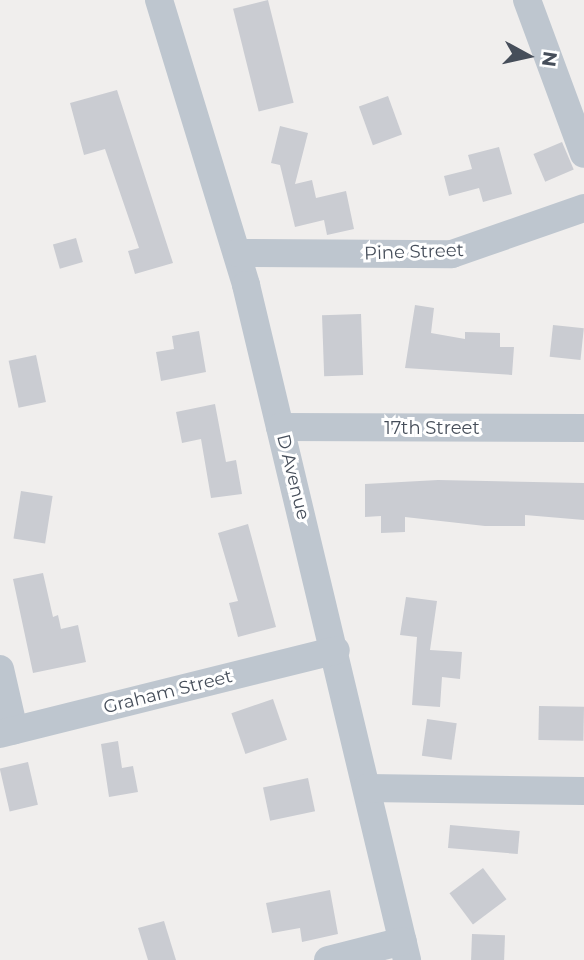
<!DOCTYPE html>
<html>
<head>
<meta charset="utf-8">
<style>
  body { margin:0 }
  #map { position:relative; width:584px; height:960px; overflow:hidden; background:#f0eeed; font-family:Montserrat,sans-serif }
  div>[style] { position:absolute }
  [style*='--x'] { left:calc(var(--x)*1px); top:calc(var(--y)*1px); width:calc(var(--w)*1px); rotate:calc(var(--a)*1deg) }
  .building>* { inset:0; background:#caccd2; transform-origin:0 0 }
  .minor>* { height:28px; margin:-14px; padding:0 14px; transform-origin:14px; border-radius:14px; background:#bec6cf }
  span { translate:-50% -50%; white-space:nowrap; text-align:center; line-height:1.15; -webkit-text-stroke:6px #fff; paint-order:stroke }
  .street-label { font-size:18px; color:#464e5a }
  .north { position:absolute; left:493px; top:21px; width:70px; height:70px; -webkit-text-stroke:5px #fff; paint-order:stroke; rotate:98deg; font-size:19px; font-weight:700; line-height:28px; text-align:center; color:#464e5a }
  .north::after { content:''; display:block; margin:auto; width:24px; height:32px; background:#464e5a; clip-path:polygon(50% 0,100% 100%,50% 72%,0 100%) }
</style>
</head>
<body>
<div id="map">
  <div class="building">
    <div style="left:268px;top:0;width:106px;height:36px;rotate:76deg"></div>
    <div style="clip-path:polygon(117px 90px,173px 263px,135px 274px,128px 251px,139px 248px,105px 149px,84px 155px,70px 103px)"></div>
    <div style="left:388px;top:96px;width:41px;height:31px;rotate:70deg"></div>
    <div style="clip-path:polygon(280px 126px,308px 133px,295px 184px,312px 180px,316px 198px,346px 191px,354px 229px,327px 235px,324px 220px,295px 227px,280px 165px,271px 163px)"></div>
    <div style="left:562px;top:142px;width:30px;height:31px;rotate:67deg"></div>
    <div style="clip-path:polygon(499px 147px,512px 194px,483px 202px,479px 188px,449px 196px,444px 176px,472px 169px,468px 155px)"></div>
    <div style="left:76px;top:238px;width:25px;height:24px;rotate:74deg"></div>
    <div style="clip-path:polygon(415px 305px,434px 308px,431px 333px,465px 339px,465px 332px,500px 333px,500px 347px,514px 347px,512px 375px,405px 368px)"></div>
    <div style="left:361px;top:314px;width:61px;height:39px;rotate:88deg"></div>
    <div style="left:553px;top:325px;width:31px;height:32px;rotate:6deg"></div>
    <div style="clip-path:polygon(199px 331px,206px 372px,161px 381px,156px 352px,174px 349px,172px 336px)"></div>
    <div style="left:36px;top:355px;width:48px;height:28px;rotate:78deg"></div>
    <div style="clip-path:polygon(215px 404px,226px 462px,236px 460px,242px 494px,211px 498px,201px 439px,182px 443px,176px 412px)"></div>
    <div style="clip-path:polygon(438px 480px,584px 483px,584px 520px,525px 515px,525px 526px,485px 526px,405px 517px,405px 532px,381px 533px,381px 516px,365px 517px,365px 484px)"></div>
    <div style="left:21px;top:491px;width:32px;height:48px;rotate:9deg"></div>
    <div style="clip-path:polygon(248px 524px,276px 627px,238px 637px,229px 603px,238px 601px,218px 533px)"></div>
    <div style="clip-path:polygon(43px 573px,53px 617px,58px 615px,61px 629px,78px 625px,86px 662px,33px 673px,13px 579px)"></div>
    <div style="clip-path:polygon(406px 597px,437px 601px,430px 650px,462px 652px,460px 679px,442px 677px,440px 707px,412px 705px,417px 637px,400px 635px)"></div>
    <div style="left:273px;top:699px;width:43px;height:44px;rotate:71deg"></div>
    <div style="left:539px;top:706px;width:45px;height:34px;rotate:1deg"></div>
    <div style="left:427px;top:719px;width:30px;height:37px;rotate:8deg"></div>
    <div style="clip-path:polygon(118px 741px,122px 768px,133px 766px,138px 792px,109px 797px,101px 744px)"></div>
    <div style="left:28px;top:762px;width:44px;height:29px;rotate:77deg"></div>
    <div style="left:308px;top:778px;width:34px;height:46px;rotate:78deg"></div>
    <div style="left:450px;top:825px;width:70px;height:23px;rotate:5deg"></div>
    <div style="left:483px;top:868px;width:39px;height:42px;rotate:53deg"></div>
    <div style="clip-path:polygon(330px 890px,338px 934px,302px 942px,300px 928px,272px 933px,266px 903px)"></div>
    <div style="clip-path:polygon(164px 921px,176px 960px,148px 960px,138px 928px)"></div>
    <div style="left:472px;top:934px;width:33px;height:26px;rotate:2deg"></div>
  </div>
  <div class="minor">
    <div style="--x:159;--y:0;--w:298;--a:73"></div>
    <div style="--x:246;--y:285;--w:694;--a:76.58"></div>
    <div style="--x:527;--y:0;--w:164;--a:69.7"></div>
    <div style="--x:237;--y:253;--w:215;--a:0.3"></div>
    <div style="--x:452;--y:254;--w:140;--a:-19.2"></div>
    <div style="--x:280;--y:427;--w:304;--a:0.2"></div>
    <div style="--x:0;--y:669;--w:63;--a:77.1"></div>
    <div style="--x:0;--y:734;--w:346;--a:-14"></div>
    <div style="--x:367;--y:788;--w:217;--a:0.8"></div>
    <div style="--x:328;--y:960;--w:77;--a:-14.2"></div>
  </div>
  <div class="street-label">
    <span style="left:414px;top:252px;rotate:-2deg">Pine Street</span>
    <span style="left:432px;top:428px">17th Street</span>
    <span style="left:293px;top:477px;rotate:76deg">D Avenue</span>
    <span style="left:168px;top:692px;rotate:-14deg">Graham Street</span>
  </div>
  <div class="north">N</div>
</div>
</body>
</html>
